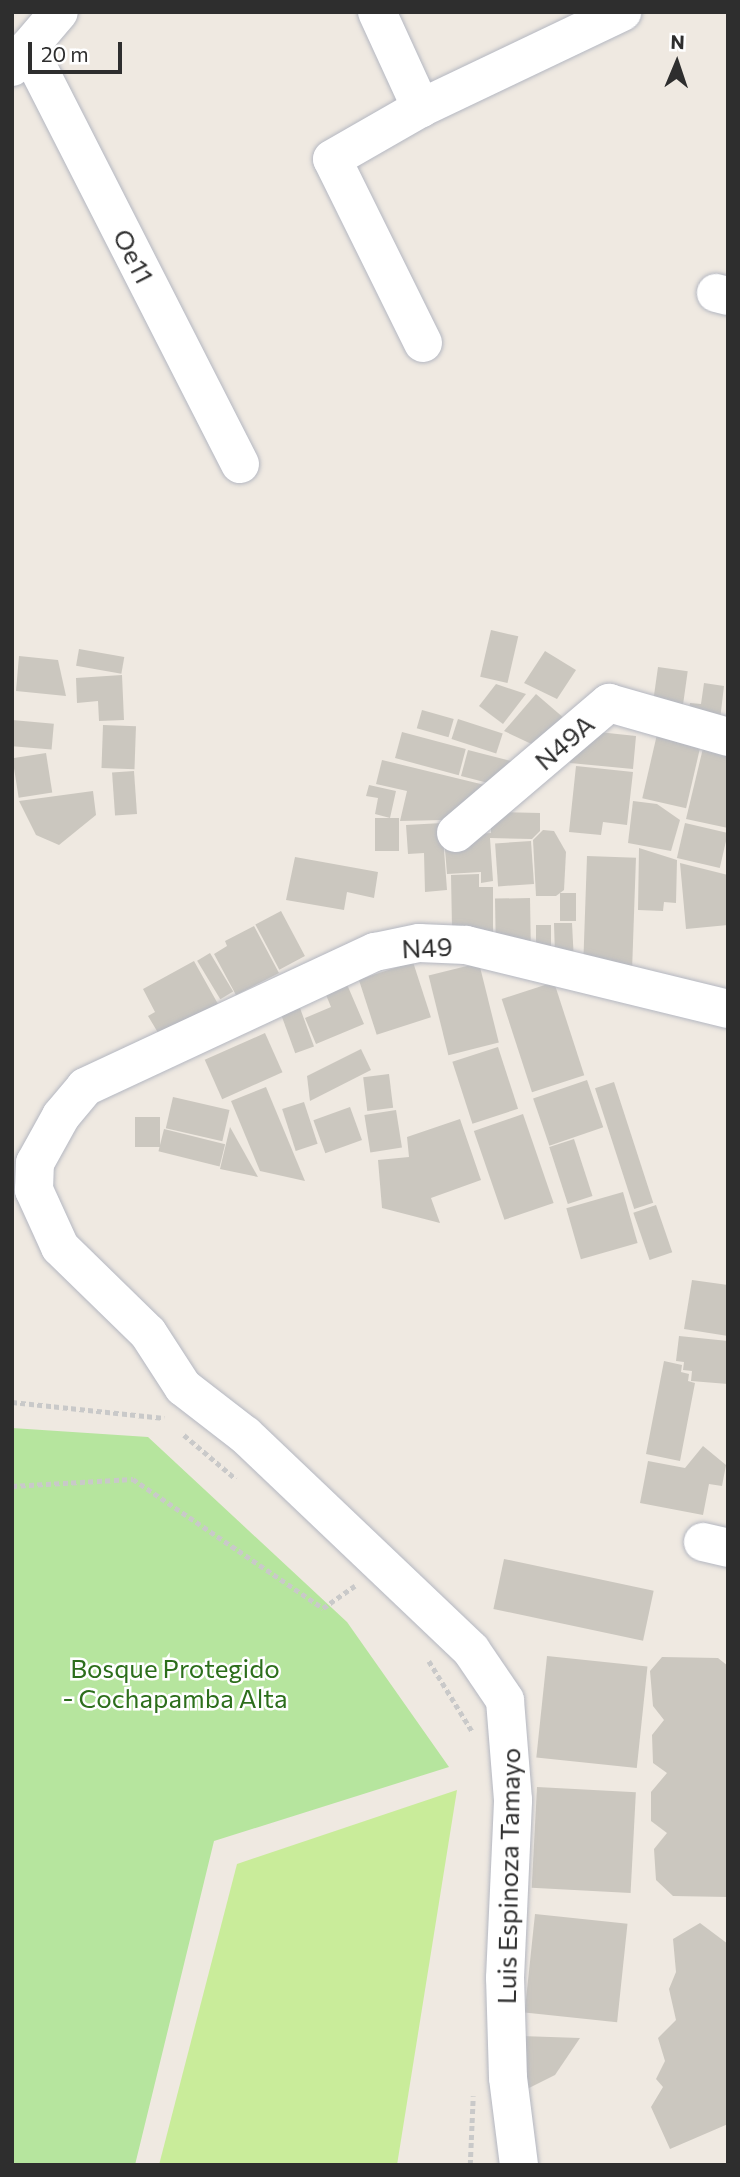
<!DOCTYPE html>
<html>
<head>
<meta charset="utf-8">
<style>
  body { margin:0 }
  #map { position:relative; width:740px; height:2177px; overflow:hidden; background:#efe9e1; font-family:Commissioner,sans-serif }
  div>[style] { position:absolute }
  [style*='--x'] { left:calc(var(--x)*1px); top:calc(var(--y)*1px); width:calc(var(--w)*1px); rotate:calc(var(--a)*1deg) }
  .green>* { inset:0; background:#b6e59e }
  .pitch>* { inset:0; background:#c9ec9a }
  .building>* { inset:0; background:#cbc7bf; transform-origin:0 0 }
  .path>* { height:4.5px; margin-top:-2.25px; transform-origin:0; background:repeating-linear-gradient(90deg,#c9c9c9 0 5px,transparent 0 8.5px) }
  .roads { filter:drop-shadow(0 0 2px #b4b7c1) drop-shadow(0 0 2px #b4b7c1) }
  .minor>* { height:38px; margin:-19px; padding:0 19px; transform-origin:19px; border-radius:19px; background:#fff }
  span { translate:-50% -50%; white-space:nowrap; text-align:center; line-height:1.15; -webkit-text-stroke:5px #fff; paint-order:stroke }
  .street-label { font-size:26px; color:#2e2e2e }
  .park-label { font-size:26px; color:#2c6e1b }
  .frame { position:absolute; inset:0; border:14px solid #2e2e2e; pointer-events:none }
  .north { position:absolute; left:642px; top:28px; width:70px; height:70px; -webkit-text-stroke:5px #fff; paint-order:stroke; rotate:2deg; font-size:19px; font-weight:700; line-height:28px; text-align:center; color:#2e2e2e }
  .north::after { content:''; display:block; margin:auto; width:24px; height:32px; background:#2e2e2e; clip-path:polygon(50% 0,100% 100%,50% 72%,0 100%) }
  .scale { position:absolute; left:28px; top:42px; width:94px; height:32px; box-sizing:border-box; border:4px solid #2e2e2e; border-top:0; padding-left:9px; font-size:21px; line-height:24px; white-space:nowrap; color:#2e2e2e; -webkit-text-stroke:5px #fff; paint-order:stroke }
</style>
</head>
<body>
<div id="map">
  <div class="green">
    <div style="clip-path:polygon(12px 1428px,148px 1437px,347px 1622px,449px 1767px,214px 1841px,135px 2165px,12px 2165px)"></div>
  </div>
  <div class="pitch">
    <div style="clip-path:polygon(457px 1790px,397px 2165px,159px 2165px,237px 1864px)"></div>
  </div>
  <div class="building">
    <div style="left:491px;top:630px;width:28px;height:48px;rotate:13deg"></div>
    <div style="left:79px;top:649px;width:46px;height:17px;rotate:10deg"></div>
    <div style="clip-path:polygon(545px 651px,576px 670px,557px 699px,524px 683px)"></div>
    <div style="clip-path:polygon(19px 656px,58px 660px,66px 696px,16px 691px)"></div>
    <div style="left:658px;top:667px;width:30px;height:46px;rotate:8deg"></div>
    <div style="clip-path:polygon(122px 675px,124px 720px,99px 721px,98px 701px,77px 703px,76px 678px)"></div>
    <div style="clip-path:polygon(704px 683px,724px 686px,719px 728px,687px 724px,690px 703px,701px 704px)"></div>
    <div style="clip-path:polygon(496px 684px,526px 694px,503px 724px,479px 706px)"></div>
    <div style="clip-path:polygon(536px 694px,565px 719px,540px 748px,504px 731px)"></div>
    <div style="left:422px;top:710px;width:33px;height:19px;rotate:16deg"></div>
    <div style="left:458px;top:719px;width:47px;height:21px;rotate:18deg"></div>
    <div style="left:12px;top:720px;width:42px;height:26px;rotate:5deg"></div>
    <div style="left:103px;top:725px;width:33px;height:43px;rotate:2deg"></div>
    <div style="clip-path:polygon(580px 730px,636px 736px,633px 769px,570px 763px,573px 736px)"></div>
    <div style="left:658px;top:730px;width:45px;height:70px;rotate:13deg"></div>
    <div style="left:402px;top:732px;width:66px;height:27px;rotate:15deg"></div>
    <div style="clip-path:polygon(704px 744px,728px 750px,728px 828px,686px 819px)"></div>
    <div style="clip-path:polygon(468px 750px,519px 763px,496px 785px,461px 776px)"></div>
    <div style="left:46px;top:753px;width:40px;height:34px;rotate:81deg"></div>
    <div style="clip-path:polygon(382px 760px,493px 787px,450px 829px,441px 820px,400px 821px,407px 791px,376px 784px)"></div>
    <div style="clip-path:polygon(576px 766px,633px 772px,627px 825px,603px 822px,601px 835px,569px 832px)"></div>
    <div style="left:134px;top:771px;width:43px;height:22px;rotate:86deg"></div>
    <div style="clip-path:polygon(369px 785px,396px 791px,390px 818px,375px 814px,378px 798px,366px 796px)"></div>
    <div style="clip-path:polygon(93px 791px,96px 815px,59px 845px,36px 835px,19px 801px)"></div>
    <div style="clip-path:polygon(633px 801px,657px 804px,680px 820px,671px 851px,628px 843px)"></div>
    <div style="clip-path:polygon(491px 812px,540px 813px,540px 831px,532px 839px,490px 838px,493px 881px,481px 883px,481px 872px,447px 874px,444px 837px,491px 833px)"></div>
    <div style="left:375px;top:818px;width:24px;height:33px"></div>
    <div style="clip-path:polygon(442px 823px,447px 890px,425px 892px,424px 853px,408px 854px,406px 825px)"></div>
    <div style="left:685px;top:823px;width:44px;height:36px;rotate:13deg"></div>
    <div style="clip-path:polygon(543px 830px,554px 831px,566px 852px,564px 890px,556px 896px,536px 896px,533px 840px)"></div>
    <div style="left:531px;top:841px;width:43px;height:36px;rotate:86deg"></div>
    <div style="clip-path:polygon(639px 848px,677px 860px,676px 903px,664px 902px,663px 911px,638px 910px)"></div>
    <div style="left:587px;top:856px;width:49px;height:113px;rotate:2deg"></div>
    <div style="clip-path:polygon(295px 857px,378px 872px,374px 898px,347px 892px,344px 910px,286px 900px)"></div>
    <div style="clip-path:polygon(680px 863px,728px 875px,728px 925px,686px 929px)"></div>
    <div style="clip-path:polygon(479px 874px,479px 887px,493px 887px,493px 942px,452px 928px,451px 875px)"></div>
    <div style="left:560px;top:893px;width:16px;height:28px"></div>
    <div style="left:530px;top:898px;width:48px;height:35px;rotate:89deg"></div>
    <div style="left:281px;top:911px;width:51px;height:29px;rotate:62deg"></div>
    <div style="clip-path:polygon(554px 923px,572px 923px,574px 962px,555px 956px)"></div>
    <div style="left:536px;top:925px;width:15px;height:32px"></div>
    <div style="clip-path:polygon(254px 926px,279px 973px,236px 995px,214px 954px,227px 946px,225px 941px)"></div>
    <div style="left:210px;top:953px;width:45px;height:15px;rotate:59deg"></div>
    <div style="clip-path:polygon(194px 961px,218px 1004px,160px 1036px,148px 1016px,155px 1012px,143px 989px)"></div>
    <div style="left:413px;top:962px;width:58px;height:57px;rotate:72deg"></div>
    <div style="left:479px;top:963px;width:82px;height:52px;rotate:76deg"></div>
    <div style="clip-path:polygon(346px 982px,364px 1024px,316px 1044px,305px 1018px,331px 1007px,324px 990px)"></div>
    <div style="left:554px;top:982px;width:98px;height:55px;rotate:72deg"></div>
    <div style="left:300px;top:1008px;width:41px;height:20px;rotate:70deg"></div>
    <div style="left:265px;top:1033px;width:43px;height:66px;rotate:66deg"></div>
    <div style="left:498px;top:1047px;width:65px;height:48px;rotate:72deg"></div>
    <div style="clip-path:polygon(361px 1049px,371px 1070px,310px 1101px,307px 1076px)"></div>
    <div style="left:389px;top:1074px;width:34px;height:26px;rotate:83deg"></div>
    <div style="left:587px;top:1080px;width:50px;height:57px;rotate:71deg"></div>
    <div style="left:614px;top:1082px;width:127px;height:20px;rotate:72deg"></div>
    <div style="clip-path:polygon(266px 1087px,305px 1181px,260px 1171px,231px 1101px)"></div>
    <div style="left:173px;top:1097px;width:58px;height:32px;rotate:13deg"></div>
    <div style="left:304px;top:1102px;width:44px;height:23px;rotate:72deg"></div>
    <div style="left:350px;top:1107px;width:35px;height:39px;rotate:70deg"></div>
    <div style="left:396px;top:1110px;width:38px;height:32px;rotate:81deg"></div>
    <div style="left:523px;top:1114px;width:94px;height:52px;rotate:71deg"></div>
    <div style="left:135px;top:1117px;width:25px;height:30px"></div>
    <div style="clip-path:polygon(460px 1119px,481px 1180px,431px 1198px,440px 1223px,382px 1208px,378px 1160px,409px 1157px,407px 1137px)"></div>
    <div style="clip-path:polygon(230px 1127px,258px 1177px,220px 1169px)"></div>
    <div style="left:164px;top:1129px;width:63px;height:23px;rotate:14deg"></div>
    <div style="left:574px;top:1139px;width:60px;height:26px;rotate:72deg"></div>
    <div style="left:623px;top:1192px;width:53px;height:59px;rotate:74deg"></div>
    <div style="left:656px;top:1205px;width:50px;height:24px;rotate:71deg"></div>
    <div style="clip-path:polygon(692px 1280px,728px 1285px,728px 1336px,684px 1329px)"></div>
    <div style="clip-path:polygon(679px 1336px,728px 1341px,728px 1384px,691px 1381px,692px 1371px,683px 1370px,684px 1362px,676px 1361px)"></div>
    <div style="clip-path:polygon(664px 1361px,682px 1365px,681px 1372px,689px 1374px,688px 1381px,695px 1383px,680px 1461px,646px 1454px)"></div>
    <div style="clip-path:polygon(703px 1446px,726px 1465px,722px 1486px,709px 1484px,703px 1515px,640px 1503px,648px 1461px,685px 1468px)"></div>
    <div style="left:504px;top:1559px;width:153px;height:51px;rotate:12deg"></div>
    <div style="left:547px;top:1656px;width:101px;height:102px;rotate:6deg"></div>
    <div style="clip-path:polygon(662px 1657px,718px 1658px,728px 1666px,728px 1897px,673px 1896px,656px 1880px,654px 1849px,667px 1833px,651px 1821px,651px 1792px,667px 1773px,653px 1763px,652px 1735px,664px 1720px,653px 1706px,650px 1671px)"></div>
    <div style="left:537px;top:1787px;width:99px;height:101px;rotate:3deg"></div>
    <div style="left:535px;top:1914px;width:93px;height:99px;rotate:6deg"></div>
    <div style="clip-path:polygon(700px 1923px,728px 1944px,728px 2124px,670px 2149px,651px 2107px,663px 2087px,656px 2079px,665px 2061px,658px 2038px,676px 2020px,669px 1989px,676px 1972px,673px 1939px)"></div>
    <div style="clip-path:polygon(521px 2036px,580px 2038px,555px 2075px,519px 2093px)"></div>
  </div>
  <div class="path">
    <div style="--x:12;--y:1402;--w:153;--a:6"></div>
    <div style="--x:184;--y:1435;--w:68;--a:40.2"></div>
    <div style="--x:12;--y:1486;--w:121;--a:-3.3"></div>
    <div style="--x:133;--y:1479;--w:230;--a:34.2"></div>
    <div style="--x:323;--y:1608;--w:39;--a:-35"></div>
    <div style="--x:429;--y:1661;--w:82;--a:58.4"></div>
    <div style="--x:470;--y:2165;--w:69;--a:-87.5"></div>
  </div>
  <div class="roads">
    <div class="minor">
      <div style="--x:377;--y:12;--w:106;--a:65.4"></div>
      <div style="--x:28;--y:48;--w:467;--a:63"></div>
      <div style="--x:12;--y:67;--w:72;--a:-49.5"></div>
      <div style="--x:716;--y:293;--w:12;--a:14"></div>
      <div style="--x:423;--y:343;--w:205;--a:-116.3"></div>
      <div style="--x:332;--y:159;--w:103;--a:-29.8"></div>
      <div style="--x:421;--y:108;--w:223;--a:-25.5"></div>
      <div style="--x:456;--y:833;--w:201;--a:-40.4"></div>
      <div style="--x:609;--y:703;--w:124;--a:15.9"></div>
      <div style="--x:703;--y:1542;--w:26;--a:13"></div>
      <div style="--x:519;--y:2165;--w:88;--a:-97.2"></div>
      <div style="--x:508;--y:2078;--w:100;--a:-91.7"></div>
      <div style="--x:505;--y:1978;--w:178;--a:-87.4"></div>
      <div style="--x:513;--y:1800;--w:100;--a:-94.6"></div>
      <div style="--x:505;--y:1700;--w:60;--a:-124.2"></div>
      <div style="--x:471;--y:1650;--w:312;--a:-136.4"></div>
      <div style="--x:245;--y:1435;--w:78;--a:-142.3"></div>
      <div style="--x:183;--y:1387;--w:64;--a:-122.9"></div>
      <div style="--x:148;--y:1333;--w:123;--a:-135.7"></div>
      <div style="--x:60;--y:1247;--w:63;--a:-114.5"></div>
      <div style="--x:34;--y:1190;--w:27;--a:-88"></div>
      <div style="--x:35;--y:1163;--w:54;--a:-61"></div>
      <div style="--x:61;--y:1116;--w:38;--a:-50"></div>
      <div style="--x:85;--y:1087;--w:320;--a:-25"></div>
      <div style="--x:375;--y:952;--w:45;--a:-11.6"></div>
      <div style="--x:419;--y:943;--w:47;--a:2.4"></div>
      <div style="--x:466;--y:945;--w:270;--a:13.7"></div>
    </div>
  </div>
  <div class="street-label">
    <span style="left:134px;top:256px;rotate:63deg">Oe11</span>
    <span style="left:564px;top:742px;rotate:-41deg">N49A</span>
    <span style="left:427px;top:947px;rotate:-3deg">N49</span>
    <span style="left:508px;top:1876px;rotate:-89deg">Luis Espinoza Tamayo</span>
  </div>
  <div class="park-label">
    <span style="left:175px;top:1683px">Bosque Protegido<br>- Cochapamba Alta</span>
  </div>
  <div class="frame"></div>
  <div class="north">N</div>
  <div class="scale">20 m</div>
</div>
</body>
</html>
